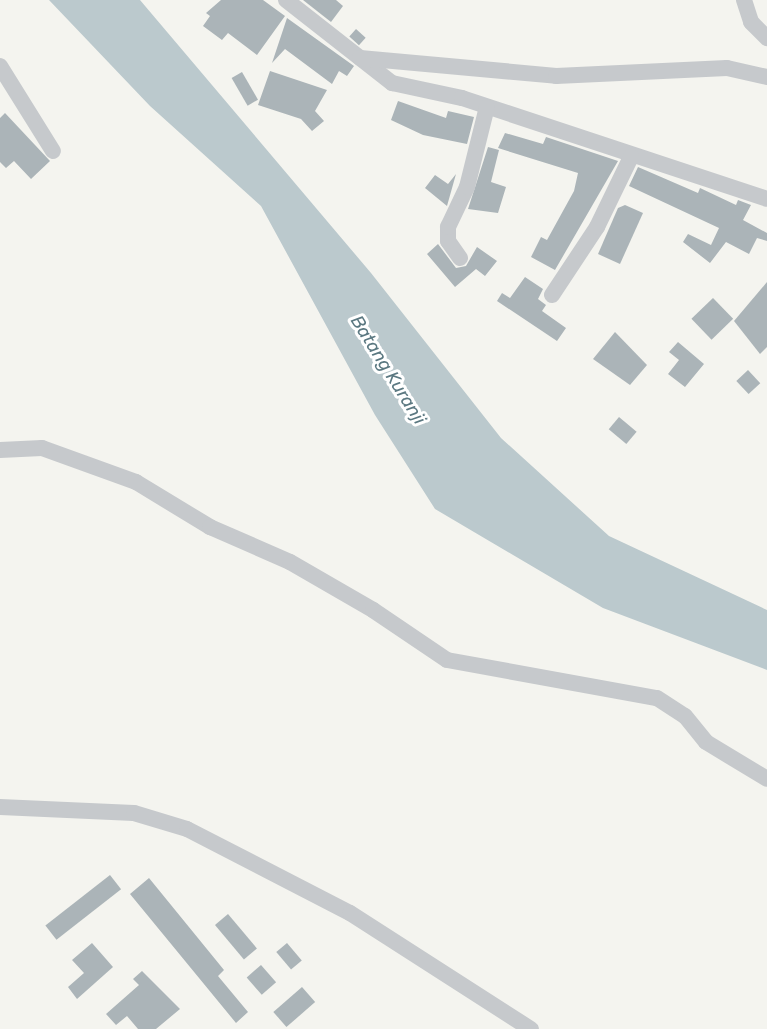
<!DOCTYPE html>
<html>
<head>
<meta charset="utf-8">
<style>
  body { margin:0 }
  #map { position:relative; width:767px; height:1029px; overflow:hidden; background:#f4f4ef; font-family:Rubik,sans-serif }
  div>[style] { position:absolute }
  [style*='--x'] { left:calc(var(--x)*1px); top:calc(var(--y)*1px); width:calc(var(--w)*1px); rotate:calc(var(--a)*1deg) }
  .water>* { inset:0; background:#bbc9cd }
  .building>* { inset:0; background:#abb4b8; transform-origin:0 0 }
  .minor>* { height:16px; margin:-8px; padding:0 8px; transform-origin:8px; border-radius:8px; background:#c6c9cc }
  span { translate:-50% -50%; white-space:nowrap; text-align:center; line-height:1.15; -webkit-text-stroke:6px #fff; paint-order:stroke }
  .water-label { font-size:18px; color:#5b7881; font-style:italic }
</style>
</head>
<body>
<div id="map">
  <div class="water">
    <div style="clip-path:polygon(49px 0,140px 0,371px 273px,501px 438px,609px 536px,767px 610px,767px 670px,603px 608px,435px 509px,375px 415px,261px 206px,150px 106px)"></div>
  </div>
  <div class="building">
    <div style="clip-path:polygon(221px 0,263px 0,285px 16px,257px 55px,228px 33px,222px 40px,203px 26px,210px 16px,206px 13px)"></div>
    <div style="clip-path:polygon(303px 0,336px 0,343px 6px,331px 22px)"></div>
    <div style="clip-path:polygon(287px 18px,354px 66px,347px 76px,339px 71px,332px 84px,285px 49px,272px 63px)"></div>
    <div style="left:356px;top:29px;width:13px;height:10px;rotate:42deg"></div>
    <div style="clip-path:polygon(270px 71px,327px 90px,315px 111px,324px 121px,312px 131px,301px 119px,258px 105px)"></div>
    <div style="left:242px;top:72px;width:32px;height:12px;rotate:60deg"></div>
    <div style="clip-path:polygon(398px 101px,446px 118px,448px 111px,474px 117px,467px 144px,423px 135px,391px 120px)"></div>
    <div style="clip-path:polygon(5px 113px,50px 161px,31px 179px,14px 161px,6px 168px,0 162px,0 118px)"></div>
    <div style="clip-path:polygon(505px 133px,543px 144px,546px 137px,618px 161px,555px 270px,531px 257px,541px 237px,547px 240px,574px 191px,578px 173px,498px 148px)"></div>
    <div style="clip-path:polygon(488px 147px,499px 150px,491px 182px,506px 187px,498px 213px,468px 209px)"></div>
    <div style="clip-path:polygon(638px 167px,698px 193px,700px 188px,736px 205px,738px 200px,751px 205px,743px 220px,767px 233px,767px 241px,757px 238px,749px 254px,726px 242px,710px 263px,683px 242px,688px 234px,711px 245px,719px 228px,629px 186px)"></div>
    <div style="clip-path:polygon(456px 174px,447px 206px,425px 188px,435px 175px,448px 184px)"></div>
    <div style="clip-path:polygon(625px 205px,643px 213px,620px 264px,598px 254px,618px 208px)"></div>
    <div style="clip-path:polygon(438px 244px,456px 268px,466px 266px,477px 247px,497px 261px,485px 276px,476px 269px,455px 287px,427px 254px)"></div>
    <div style="clip-path:polygon(525px 277px,543px 289px,538px 299px,546px 305px,542px 311px,566px 328px,557px 341px,497px 301px,502px 293px,510px 298px)"></div>
    <div style="clip-path:polygon(767px 282px,767px 347px,760px 354px,734px 321px)"></div>
    <div style="left:713px;top:298px;width:29px;height:30px;rotate:46deg"></div>
    <div style="clip-path:polygon(615px 332px,647px 365px,630px 385px,593px 359px)"></div>
    <div style="clip-path:polygon(678px 342px,704px 364px,685px 387px,668px 374px,679px 360px,669px 352px)"></div>
    <div style="left:748px;top:370px;width:18px;height:16px;rotate:47deg"></div>
    <div style="left:619px;top:417px;width:23px;height:16px;rotate:40deg"></div>
    <div style="left:110px;top:875px;width:18px;height:82px;rotate:52deg"></div>
    <div style="clip-path:polygon(149px 878px,224px 970px,218px 976px,248px 1012px,236px 1023px,130px 894px)"></div>
    <div style="left:228px;top:914px;width:45px;height:17px;rotate:50deg"></div>
    <div style="clip-path:polygon(92px 943px,113px 967px,77px 999px,68px 987px,84px 973px,72px 960px)"></div>
    <div style="left:287px;top:943px;width:23px;height:14px;rotate:50deg"></div>
    <div style="left:261px;top:965px;width:23px;height:19px;rotate:49deg"></div>
    <div style="clip-path:polygon(142px 971px,180px 1009px,156px 1029px,138px 1029px,127px 1016px,116px 1025px,106px 1014px,139px 985px,133px 979px)"></div>
    <div style="left:302px;top:987px;width:20px;height:38px;rotate:49deg"></div>
  </div>
  <div class="minor">
    <div style="--x:286;--y:0;--w:135;--a:38.1"></div>
    <div style="--x:392;--y:83;--w:72;--a:12.1"></div>
    <div style="--x:462;--y:98;--w:321;--a:18.3"></div>
    <div style="--x:744;--y:0;--w:23;--a:72"></div>
    <div style="--x:751;--y:22;--w:23;--a:45"></div>
    <div style="--x:360;--y:58;--w:197;--a:5.2"></div>
    <div style="--x:556;--y:76;--w:171;--a:-2.7"></div>
    <div style="--x:727;--y:68;--w:41;--a:12.7"></div>
    <div style="--x:0;--y:66;--w:100;--a:58.1"></div>
    <div style="--x:460;--y:258;--w:21;--a:-125"></div>
    <div style="--x:448;--y:241;--w:14;--a:-90"></div>
    <div style="--x:448;--y:227;--w:44;--a:-64.6"></div>
    <div style="--x:467;--y:187;--w:82;--a:-76"></div>
    <div style="--x:552;--y:295;--w:82;--a:-56.5"></div>
    <div style="--x:597;--y:227;--w:78;--a:-64.1"></div>
    <div style="--x:0;--y:450;--w:42;--a:-2.7"></div>
    <div style="--x:42;--y:448;--w:100;--a:19.9"></div>
    <div style="--x:136;--y:482;--w:87;--a:31.3"></div>
    <div style="--x:210;--y:527;--w:87;--a:23.6"></div>
    <div style="--x:290;--y:562;--w:96;--a:30"></div>
    <div style="--x:373;--y:610;--w:89;--a:34"></div>
    <div style="--x:447;--y:660;--w:213;--a:10.3"></div>
    <div style="--x:657;--y:698;--w:33;--a:33"></div>
    <div style="--x:685;--y:716;--w:33;--a:51"></div>
    <div style="--x:706;--y:742;--w:71;--a:31.2"></div>
    <div style="--x:0;--y:807;--w:134;--a:2.6"></div>
    <div style="--x:134;--y:813;--w:55;--a:16.8"></div>
    <div style="--x:187;--y:829;--w:183;--a:27.3"></div>
    <div style="--x:350;--y:913;--w:215;--a:32.7"></div>
  </div>
  <div class="water-label">
    <span style="left:388px;top:370px;rotate:58deg">Batang Kuranji</span>
  </div>
</div>
</body>
</html>
